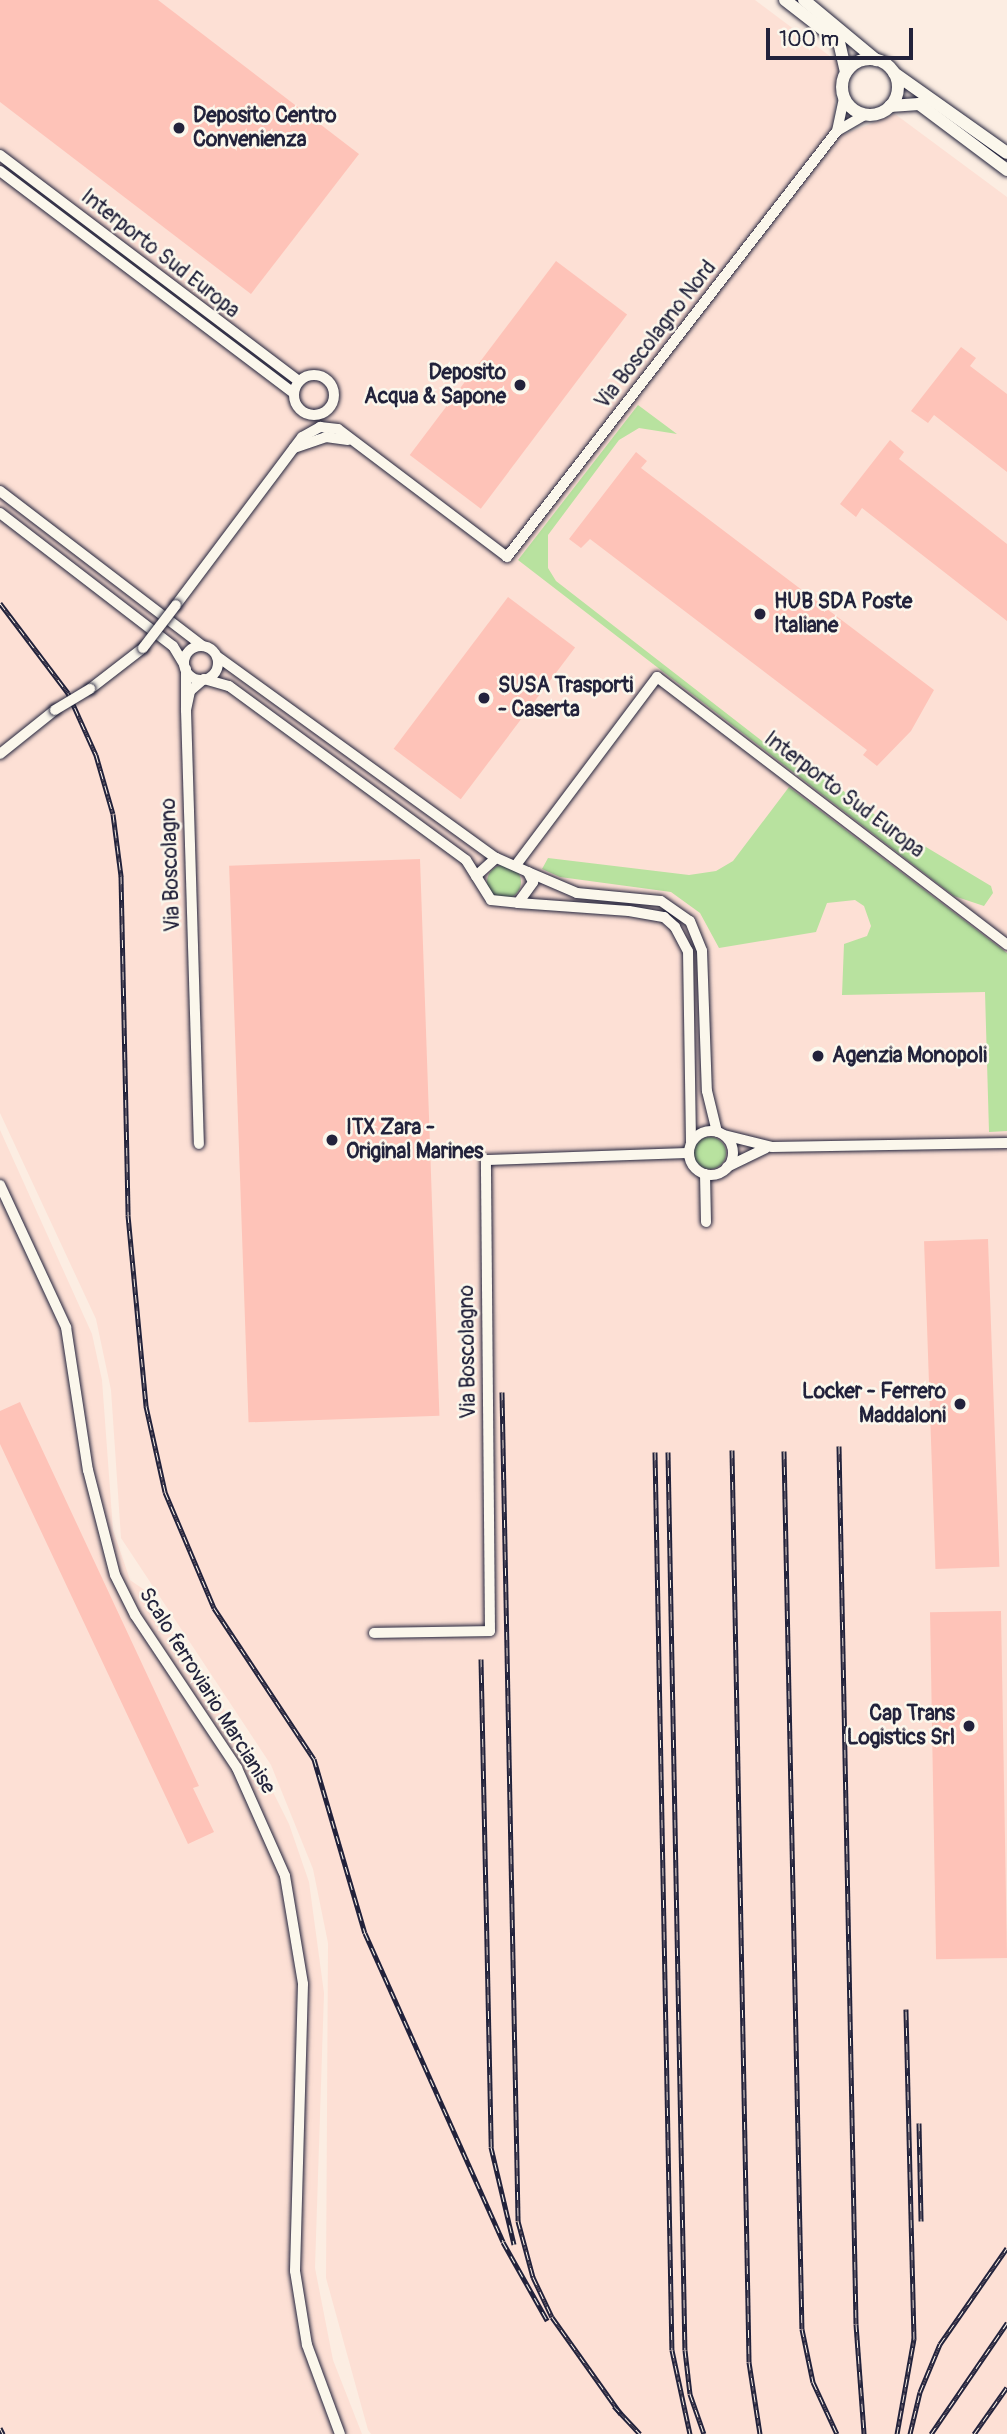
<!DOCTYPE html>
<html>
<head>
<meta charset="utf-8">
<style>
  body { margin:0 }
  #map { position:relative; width:1007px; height:2434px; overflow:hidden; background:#fcede2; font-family:Pangolin,sans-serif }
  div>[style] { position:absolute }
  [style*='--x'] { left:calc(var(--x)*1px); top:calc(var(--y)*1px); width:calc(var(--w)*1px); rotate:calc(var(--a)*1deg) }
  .built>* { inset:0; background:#fde0d5 }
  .green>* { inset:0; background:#b8e29f }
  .round { border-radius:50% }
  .building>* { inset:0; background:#fec3b8; transform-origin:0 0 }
  .roads { filter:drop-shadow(0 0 2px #22223b) drop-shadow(0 0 2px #22223b) }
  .minor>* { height:10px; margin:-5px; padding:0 5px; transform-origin:5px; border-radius:5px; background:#fbf7ec }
  .minor>.ring { margin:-5px; padding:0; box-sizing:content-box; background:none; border:10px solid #fbf7ec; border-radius:50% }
  .major>* { height:12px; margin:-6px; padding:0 6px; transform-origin:6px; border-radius:6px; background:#fbf7ec }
  .major>.ring { margin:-6px; padding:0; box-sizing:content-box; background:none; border:12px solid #fbf7ec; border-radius:50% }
  .rail>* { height:5px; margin-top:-2.5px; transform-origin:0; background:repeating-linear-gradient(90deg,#fbf7ec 0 8px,#22223b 0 16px); box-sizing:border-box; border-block:2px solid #22223b }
  .bridges { filter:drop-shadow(0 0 2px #22223b) drop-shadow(0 0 2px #22223b) }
  .minor-bridge>* { height:10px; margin:-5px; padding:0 5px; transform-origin:5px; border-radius:5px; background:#fbf7ec }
  .dots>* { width:19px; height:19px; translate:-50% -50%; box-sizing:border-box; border:4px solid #fbf7ec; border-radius:50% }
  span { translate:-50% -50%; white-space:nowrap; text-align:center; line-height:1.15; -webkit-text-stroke:5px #fbf7ec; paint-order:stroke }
  .poi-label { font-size:21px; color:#22223b; font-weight:700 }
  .left { translate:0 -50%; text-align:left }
  .right { translate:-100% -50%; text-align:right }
  .street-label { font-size:21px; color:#22223b }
  .scale { position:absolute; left:766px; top:28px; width:147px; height:32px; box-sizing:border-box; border:4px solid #22223b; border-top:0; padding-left:9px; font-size:21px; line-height:24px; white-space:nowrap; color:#22223b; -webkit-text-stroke:5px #fbf7ec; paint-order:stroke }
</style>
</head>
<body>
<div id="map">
  <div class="built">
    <div style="clip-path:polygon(0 0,755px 0,839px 63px,833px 125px,845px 134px,895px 114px,1007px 197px,1007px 2434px,371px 2434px,368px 2430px,326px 2278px,328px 1943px,313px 1869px,271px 1765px,121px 1538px,111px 1390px,96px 1319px,0 1113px)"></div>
    <div style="clip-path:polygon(0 1130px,92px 1334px,102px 1380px,113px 1530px,130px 1580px,146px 1591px,255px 1756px,289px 1824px,309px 1882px,324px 1993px,315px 2268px,333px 2360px,362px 2434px,0 2434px)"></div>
  </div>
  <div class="green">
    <div style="clip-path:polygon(638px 405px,677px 434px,639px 428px,619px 440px,548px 535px,548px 568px,556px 581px,816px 783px,822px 775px,886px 823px,991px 886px,993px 893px,984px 906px,954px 896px,518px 560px)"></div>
    <div style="clip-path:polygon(789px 787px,1007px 953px,1007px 1131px,989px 1132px,985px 992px,842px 995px,844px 944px,867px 936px,871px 926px,864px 906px,855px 900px,827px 903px,816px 932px,719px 948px,700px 913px,671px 892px,560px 877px,542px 869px,548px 858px,689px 875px,716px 871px,733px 861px)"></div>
    <div class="round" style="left:487px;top:865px;width:34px;height:34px"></div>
    <div class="round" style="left:694px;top:1137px;width:32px;height:32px"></div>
  </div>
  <div class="building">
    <div style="clip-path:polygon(0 0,158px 0,359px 154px,251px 294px,0 102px)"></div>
    <div style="left:556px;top:261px;width:89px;height:243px;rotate:37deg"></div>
    <div style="clip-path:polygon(961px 347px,976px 358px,970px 366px,1007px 394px,1007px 472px,934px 415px,928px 423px,911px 411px)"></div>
    <div style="clip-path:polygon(890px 440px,904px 452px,899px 459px,1007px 544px,1007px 621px,862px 508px,856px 517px,840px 504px)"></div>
    <div style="clip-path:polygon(636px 452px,647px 461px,641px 468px,934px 690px,911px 731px,877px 766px,863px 755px,867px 750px,590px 539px,581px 548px,569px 539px)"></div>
    <div style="left:508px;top:597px;width:84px;height:190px;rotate:37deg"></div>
    <div style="left:420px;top:859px;width:557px;height:191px;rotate:88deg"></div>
    <div style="left:988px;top:1239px;width:328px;height:64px;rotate:88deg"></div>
    <div style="clip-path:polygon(20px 1402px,199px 1786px,193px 1788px,214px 1832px,188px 1844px,0 1444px,0 1411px)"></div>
    <div style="left:1001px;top:1611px;width:347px;height:71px;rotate:89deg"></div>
  </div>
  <div class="roads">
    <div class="minor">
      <div style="--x:837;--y:131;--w:32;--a:-30"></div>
      <div style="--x:0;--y:155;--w:375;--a:37.1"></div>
      <div style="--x:0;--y:171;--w:368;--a:37.1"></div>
      <div class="ring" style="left:294px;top:375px;width:30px;height:30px"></div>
      <div style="--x:294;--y:448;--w:34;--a:-19"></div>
      <div style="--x:326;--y:437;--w:22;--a:8"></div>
      <div style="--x:0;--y:491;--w:255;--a:37.4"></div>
      <div style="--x:0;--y:513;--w:218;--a:37.6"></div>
      <div style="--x:173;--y:646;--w:21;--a:59"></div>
      <div style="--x:176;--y:605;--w:210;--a:-53.1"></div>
      <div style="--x:302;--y:437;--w:21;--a:-29"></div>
      <div style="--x:320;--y:427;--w:18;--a:6"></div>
      <div style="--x:338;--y:429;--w:212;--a:37.1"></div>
      <div style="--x:507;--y:557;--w:539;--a:-52.24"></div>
      <div style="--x:837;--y:131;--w:33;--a:-78"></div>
      <div class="ring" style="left:184px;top:646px;width:24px;height:24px"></div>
      <div style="--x:218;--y:657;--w:343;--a:35.9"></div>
      <div style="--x:186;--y:669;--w:41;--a:90"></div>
      <div style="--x:186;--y:710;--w:19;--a:-78"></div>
      <div style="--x:190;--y:691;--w:18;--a:-41"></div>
      <div style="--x:204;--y:679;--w:26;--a:16"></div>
      <div style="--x:229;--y:686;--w:294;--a:36.3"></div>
      <div style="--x:466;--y:860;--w:47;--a:58"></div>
      <div style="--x:491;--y:900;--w:27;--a:6"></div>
      <div style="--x:518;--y:903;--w:26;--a:-54"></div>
      <div style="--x:533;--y:882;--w:11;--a:-117"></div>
      <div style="--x:528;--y:872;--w:35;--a:-156"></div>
      <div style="--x:496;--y:858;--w:27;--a:138"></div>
      <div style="--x:90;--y:689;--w:67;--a:-37.7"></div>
      <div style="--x:186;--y:710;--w:434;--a:88.3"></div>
      <div style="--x:0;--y:754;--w:70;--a:-38.7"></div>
      <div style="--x:516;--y:865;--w:235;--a:-53.1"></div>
      <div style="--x:657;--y:677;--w:441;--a:37.4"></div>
      <div style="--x:528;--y:872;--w:53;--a:23.2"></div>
      <div style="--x:577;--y:893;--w:84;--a:5.4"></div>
      <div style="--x:661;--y:901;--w:35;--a:35"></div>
      <div style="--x:690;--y:921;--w:32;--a:68"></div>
      <div style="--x:702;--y:951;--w:140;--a:88"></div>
      <div style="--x:707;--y:1091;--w:42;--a:76.3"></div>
      <div style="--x:518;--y:903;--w:111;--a:4.1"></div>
      <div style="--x:629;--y:911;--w:36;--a:10"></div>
      <div style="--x:664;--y:917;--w:15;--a:42"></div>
      <div style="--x:675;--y:927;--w:27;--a:62"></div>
      <div style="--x:688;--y:951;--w:191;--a:89.1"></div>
      <div class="ring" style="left:689px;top:1131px;width:34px;height:34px"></div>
      <div style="--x:724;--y:1135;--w:49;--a:14"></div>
      <div style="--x:772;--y:1147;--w:235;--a:-1"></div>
      <div style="--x:727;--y:1167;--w:43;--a:-26"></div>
      <div style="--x:705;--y:1174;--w:48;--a:88.8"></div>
      <div style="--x:0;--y:1185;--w:157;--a:65.1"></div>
      <div style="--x:66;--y:1327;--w:145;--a:81.3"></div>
      <div style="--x:88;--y:1470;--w:108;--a:75.6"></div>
      <div style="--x:115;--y:1575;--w:45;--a:63.4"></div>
      <div style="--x:135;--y:1615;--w:184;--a:56.3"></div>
      <div style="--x:237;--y:1768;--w:118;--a:66"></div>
      <div style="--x:285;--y:1876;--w:109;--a:80.5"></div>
      <div style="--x:303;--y:1984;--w:287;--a:91.6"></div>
      <div style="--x:295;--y:2271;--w:75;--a:80.8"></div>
      <div style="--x:307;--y:2345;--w:95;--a:69.7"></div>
      <div style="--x:374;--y:1633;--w:116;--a:-1"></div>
      <div style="--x:490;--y:1631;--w:471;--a:-90.5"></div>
      <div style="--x:486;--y:1160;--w:203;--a:-2"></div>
    </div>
    <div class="major">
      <div style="--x:785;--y:0;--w:68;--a:37.9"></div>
      <div style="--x:839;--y:42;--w:31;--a:77"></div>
      <div style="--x:804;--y:0;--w:94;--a:39.8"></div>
      <div class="ring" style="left:842px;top:59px;width:44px;height:44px"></div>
      <div style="--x:894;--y:73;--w:138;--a:35.3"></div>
      <div style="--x:890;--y:106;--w:29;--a:-4"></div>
      <div style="--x:919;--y:104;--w:110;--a:36.9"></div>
    </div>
  </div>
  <div class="rail">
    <div style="--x:0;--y:603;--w:113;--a:52.9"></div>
    <div style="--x:68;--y:693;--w:68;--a:65.7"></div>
    <div style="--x:96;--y:755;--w:61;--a:73.9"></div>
    <div style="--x:113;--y:814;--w:63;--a:82.6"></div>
    <div style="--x:121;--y:876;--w:339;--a:88.8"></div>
    <div style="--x:128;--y:1215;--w:192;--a:84.6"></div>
    <div style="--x:146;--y:1406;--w:88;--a:77.5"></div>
    <div style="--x:165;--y:1492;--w:126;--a:67.1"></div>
    <div style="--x:214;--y:1608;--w:181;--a:56.5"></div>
    <div style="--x:314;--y:1759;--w:181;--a:73.7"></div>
    <div style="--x:365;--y:1933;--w:338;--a:65.9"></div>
    <div style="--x:503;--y:2242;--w:90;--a:60.6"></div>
    <div style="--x:502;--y:1392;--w:829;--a:88.89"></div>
    <div style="--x:518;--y:2221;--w:58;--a:75"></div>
    <div style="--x:533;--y:2277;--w:44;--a:64.6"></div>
    <div style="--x:552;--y:2317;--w:119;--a:54.6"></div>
    <div style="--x:839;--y:1446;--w:878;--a:88.89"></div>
    <div style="--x:856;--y:2324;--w:110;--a:85.8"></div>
    <div style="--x:732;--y:1450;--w:912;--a:88.93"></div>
    <div style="--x:749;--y:2362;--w:73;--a:81.3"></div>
    <div style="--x:784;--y:1451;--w:878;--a:88.83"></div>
    <div style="--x:802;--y:2329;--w:54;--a:78.3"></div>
    <div style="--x:813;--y:2382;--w:57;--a:65.2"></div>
    <div style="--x:655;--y:1452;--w:898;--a:88.92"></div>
    <div style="--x:672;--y:2350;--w:86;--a:77.9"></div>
    <div style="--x:668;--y:1452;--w:898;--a:88.92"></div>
    <div style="--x:685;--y:2350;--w:44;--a:83.5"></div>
    <div style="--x:690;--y:2394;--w:42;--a:70.7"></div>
    <div style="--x:481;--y:1659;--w:488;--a:88.8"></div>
    <div style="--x:491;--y:2147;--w:100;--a:76.7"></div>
    <div style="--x:919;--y:2123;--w:98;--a:88.8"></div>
    <div style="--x:614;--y:2406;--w:38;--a:47"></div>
    <div style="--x:0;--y:2428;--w:7;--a:63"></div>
    <div style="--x:897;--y:2434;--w:97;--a:-79.9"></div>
    <div style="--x:914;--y:2339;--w:330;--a:-91.4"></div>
    <div style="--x:910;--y:2434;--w:43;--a:-76.6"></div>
    <div style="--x:920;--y:2392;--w:52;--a:-67.4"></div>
    <div style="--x:940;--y:2344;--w:117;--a:-55.1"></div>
    <div style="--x:931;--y:2434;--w:135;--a:-55.6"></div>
    <div style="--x:974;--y:2434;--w:57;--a:-54.9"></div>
  </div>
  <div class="bridges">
    <div class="minor-bridge">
      <div style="--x:143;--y:648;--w:54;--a:-52.5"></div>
      <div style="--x:55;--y:710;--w:41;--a:-31"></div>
    </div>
  </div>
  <div class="dots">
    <div style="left:179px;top:128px;background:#22223b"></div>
    <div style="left:520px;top:385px;background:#22223b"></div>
    <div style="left:760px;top:614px;background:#22223b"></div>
    <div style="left:484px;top:698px;background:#22223b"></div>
    <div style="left:818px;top:1056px;background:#22223b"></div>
    <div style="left:332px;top:1140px;background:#22223b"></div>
    <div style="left:960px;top:1404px;background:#22223b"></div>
    <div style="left:969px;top:1726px;background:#22223b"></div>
  </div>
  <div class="poi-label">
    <span class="left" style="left:193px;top:128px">Deposito Centro<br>Convenienza</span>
    <span class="right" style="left:506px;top:385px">Deposito<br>Acqua &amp; Sapone</span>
    <span class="left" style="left:774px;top:614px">HUB SDA Poste<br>Italiane</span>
    <span class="left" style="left:498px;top:698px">SUSA Trasporti<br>- Caserta</span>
    <span class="left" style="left:832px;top:1056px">Agenzia Monopoli</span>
    <span class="left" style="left:346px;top:1140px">ITX Zara -<br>Original Marines</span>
    <span class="right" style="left:946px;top:1404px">Locker - Ferrero<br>Maddaloni</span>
    <span class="right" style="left:955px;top:1726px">Cap Trans<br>Logistics Srl</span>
  </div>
  <div class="street-label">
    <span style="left:160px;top:254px;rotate:38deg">Interporto Sud Europa</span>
    <span style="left:656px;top:335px;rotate:-52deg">Via Boscolagno Nord</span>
    <span style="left:844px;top:795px;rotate:37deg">Interporto Sud Europa</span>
    <span style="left:171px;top:865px;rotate:-92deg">Via Boscolagno</span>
    <span style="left:468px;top:1352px;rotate:-91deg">Via Boscolagno</span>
    <span style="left:207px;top:1691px;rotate:58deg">Scalo ferroviario Marcianise</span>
  </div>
  <div class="scale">100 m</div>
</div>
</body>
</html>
